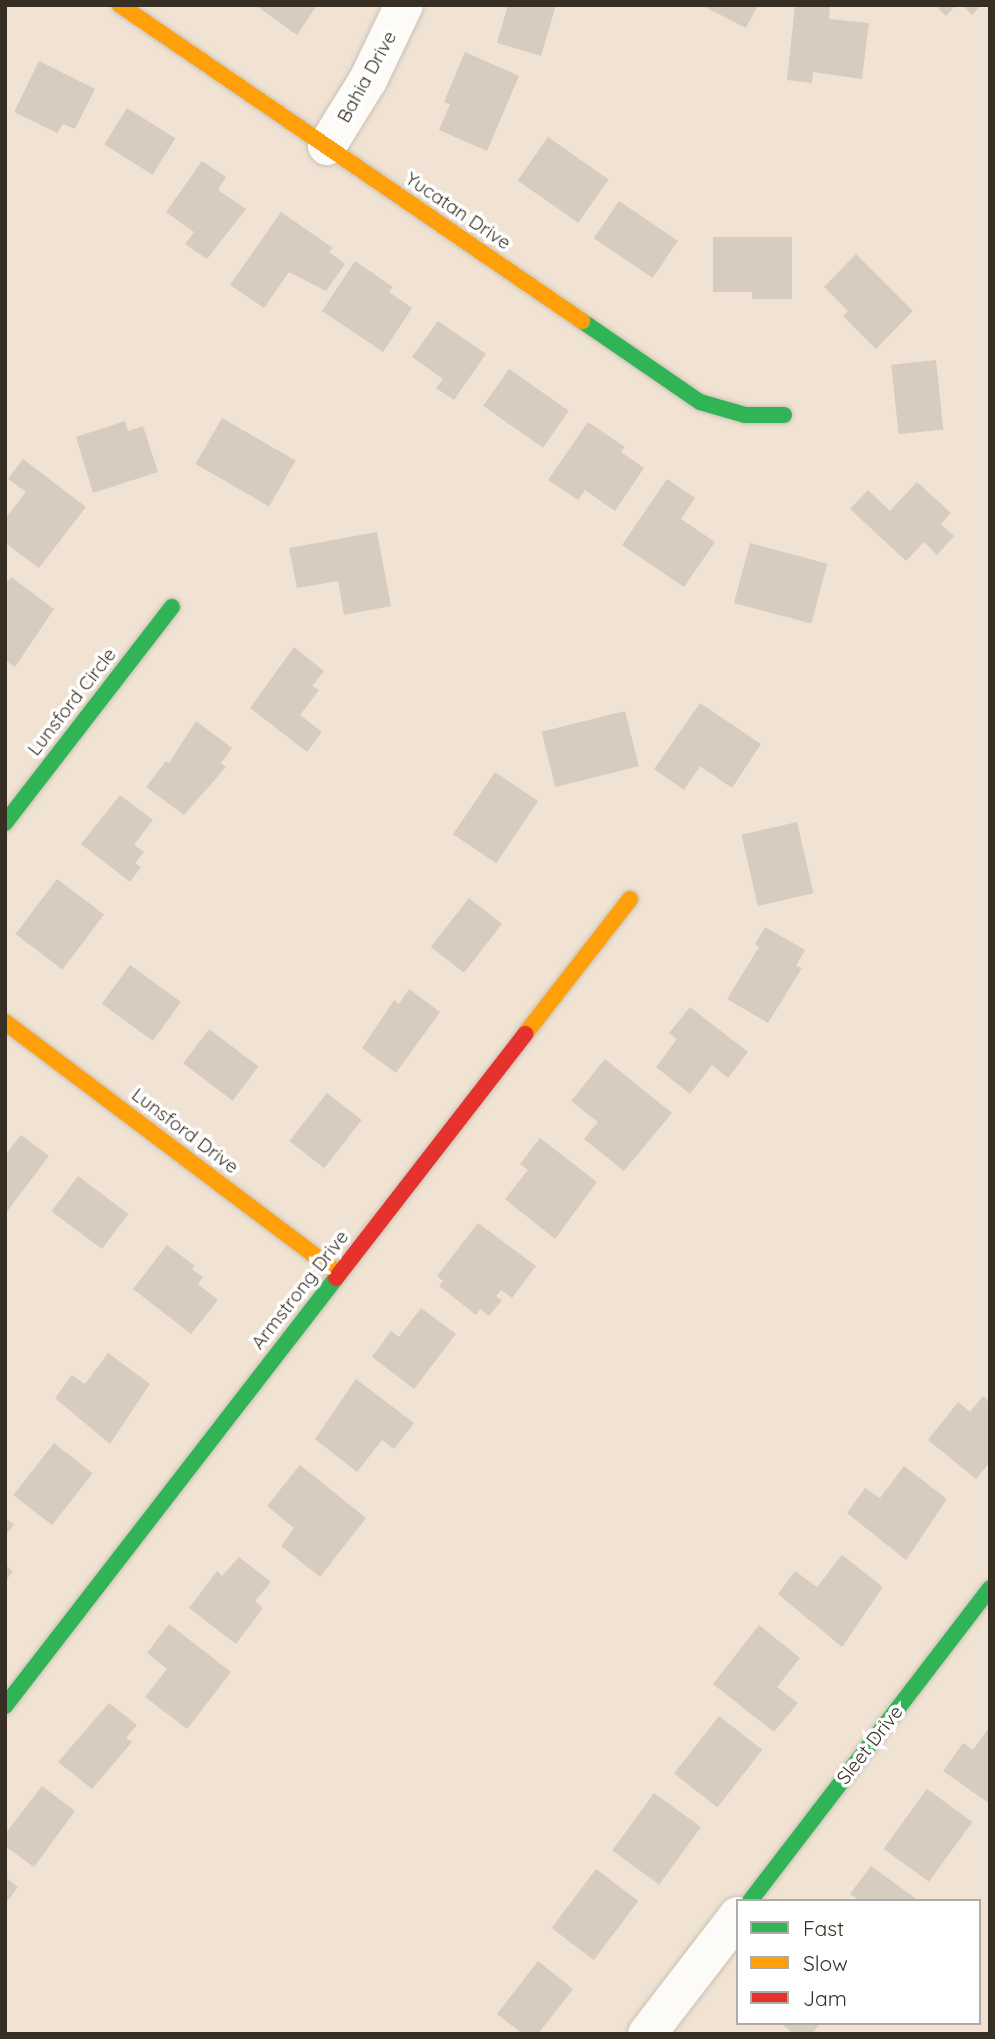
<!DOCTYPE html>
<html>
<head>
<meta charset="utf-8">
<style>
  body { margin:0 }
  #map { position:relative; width:995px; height:2039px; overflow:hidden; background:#f0e3d3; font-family:Quicksand,sans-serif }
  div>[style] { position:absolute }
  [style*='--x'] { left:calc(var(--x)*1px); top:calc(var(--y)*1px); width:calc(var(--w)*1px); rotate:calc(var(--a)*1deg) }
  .building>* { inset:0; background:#d6ccbf; transform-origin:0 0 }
  .roads { filter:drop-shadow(0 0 2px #cac0b4) drop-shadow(0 0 2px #cac0b4) }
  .street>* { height:38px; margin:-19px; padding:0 19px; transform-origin:19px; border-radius:19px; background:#fdfbf8 }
  .fast>* { height:16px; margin:-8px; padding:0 8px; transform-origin:8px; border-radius:8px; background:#30b455 }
  .slow>* { height:16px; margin:-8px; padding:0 8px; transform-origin:8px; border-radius:8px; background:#ff9f0a }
  .jam>* { height:16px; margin:-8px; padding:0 8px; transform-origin:8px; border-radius:8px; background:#e5322d }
  span { translate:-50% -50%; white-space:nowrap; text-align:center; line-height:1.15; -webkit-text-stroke:7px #fff; paint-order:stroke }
  .street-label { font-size:19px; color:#382f24 }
  .frame { position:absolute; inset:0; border:7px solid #382f24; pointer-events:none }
  .legend { position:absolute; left:736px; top:1899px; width:245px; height:126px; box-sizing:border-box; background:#fff; border:2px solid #afaca7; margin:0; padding:9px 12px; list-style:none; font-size:21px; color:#382f24 }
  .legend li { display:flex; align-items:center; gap:14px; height:35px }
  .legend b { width:35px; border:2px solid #afaca7 }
</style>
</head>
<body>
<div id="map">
  <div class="building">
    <div style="clip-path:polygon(255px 5px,317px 5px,297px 35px)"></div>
    <div style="clip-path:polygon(500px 5px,556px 5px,541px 56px,497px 43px,507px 8px)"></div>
    <div style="clip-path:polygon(701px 5px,758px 5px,746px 28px)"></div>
    <div style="clip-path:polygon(795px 5px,830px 5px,829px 19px,869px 23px,862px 79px,813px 72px,812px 83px,787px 80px)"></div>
    <div style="clip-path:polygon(935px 5px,956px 5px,946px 16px)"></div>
    <div style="clip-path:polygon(962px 5px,981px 5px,972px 15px)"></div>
    <div style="clip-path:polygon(465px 52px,519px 76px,487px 151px,439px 130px,450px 104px,444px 102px)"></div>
    <div style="clip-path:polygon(39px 61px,95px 89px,75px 129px,63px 124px,57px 133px,14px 112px)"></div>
    <div style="left:127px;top:108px;width:57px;height:43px;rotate:32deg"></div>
    <div style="left:548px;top:137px;width:74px;height:53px;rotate:35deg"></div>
    <div style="clip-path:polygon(202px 161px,226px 177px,218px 190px,246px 209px,207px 259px,185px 244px,194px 232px,166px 212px)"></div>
    <div style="left:619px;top:201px;width:71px;height:45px;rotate:34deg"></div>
    <div style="clip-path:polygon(281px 212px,333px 248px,329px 252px,345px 264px,326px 291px,289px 272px,264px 308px,230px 285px)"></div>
    <div style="clip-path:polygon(713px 237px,792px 237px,792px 299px,752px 299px,752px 292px,713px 292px)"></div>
    <div style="clip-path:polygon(856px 254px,913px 311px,876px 349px,843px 316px,848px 311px,824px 287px)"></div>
    <div style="clip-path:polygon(355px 261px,393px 287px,389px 292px,412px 308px,383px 352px,322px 311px)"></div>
    <div style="clip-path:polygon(438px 321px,486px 354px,454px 400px,436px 388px,443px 379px,412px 357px)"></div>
    <div style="left:936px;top:360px;width:70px;height:45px;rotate:84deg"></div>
    <div style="left:509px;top:369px;width:73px;height:45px;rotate:35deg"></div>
    <div style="left:222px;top:418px;width:85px;height:53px;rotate:30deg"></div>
    <div style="clip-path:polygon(125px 421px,128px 431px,143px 426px,158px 472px,93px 493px,76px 437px)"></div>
    <div style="clip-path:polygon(588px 422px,625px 447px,621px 452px,644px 468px,615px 511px,585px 490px,578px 500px,548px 480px)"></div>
    <div style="clip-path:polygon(23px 459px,86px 507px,39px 568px,5px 543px,5px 519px,26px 492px,8px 479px)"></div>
    <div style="clip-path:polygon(667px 479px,695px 498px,681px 519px,715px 542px,684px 587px,622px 545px)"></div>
    <div style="clip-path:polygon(917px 482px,951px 513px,941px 524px,954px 536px,937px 555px,924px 542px,906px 561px,850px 509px,868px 490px,890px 511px)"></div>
    <div style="clip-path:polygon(377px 532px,391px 606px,344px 615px,338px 581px,297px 588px,289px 548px)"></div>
    <div style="left:750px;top:543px;width:80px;height:62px;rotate:15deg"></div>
    <div style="clip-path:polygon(11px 577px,54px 609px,15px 667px,5px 660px,5px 585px)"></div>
    <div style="clip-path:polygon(294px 647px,324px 671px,312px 686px,319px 690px,300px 715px,322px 732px,307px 752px,250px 708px)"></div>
    <div style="clip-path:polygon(700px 703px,761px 744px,732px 788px,700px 766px,684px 790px,654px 769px)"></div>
    <div style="left:625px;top:711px;width:57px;height:86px;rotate:76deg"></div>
    <div style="clip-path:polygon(196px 721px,232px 748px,221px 763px,226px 767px,184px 815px,146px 787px,166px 761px,169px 763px)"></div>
    <div style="left:495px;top:772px;width:52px;height:75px;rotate:34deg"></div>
    <div style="clip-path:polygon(120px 795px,153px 820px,134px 845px,144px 852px,135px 863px,141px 867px,130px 882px,81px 844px)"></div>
    <div style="left:797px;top:822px;width:73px;height:57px;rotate:77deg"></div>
    <div style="left:57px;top:879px;width:59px;height:69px;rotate:37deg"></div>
    <div style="left:469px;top:898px;width:42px;height:62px;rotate:38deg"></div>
    <div style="clip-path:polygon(765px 927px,805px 950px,796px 966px,802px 968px,768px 1023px,727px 999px,759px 947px,755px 944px)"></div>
    <div style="left:130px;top:965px;width:63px;height:48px;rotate:36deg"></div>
    <div style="clip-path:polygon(409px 989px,440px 1012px,396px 1073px,362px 1048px,394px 1000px,399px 1004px)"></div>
    <div style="clip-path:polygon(690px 1007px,748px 1052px,728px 1078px,712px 1065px,690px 1094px,656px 1067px,677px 1039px,669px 1033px)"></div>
    <div style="left:209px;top:1029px;width:62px;height:43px;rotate:37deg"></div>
    <div style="clip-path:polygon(605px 1059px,672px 1113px,624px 1171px,584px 1139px,598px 1122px,571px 1101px)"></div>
    <div style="left:327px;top:1093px;width:44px;height:61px;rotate:38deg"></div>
    <div style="clip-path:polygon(21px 1135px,49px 1156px,5px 1214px,5px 1155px)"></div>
    <div style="clip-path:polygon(540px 1138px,597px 1182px,555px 1239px,505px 1199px,528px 1170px,520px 1164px)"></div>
    <div style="left:78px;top:1176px;width:63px;height:44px;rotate:37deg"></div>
    <div style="clip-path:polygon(478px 1223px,536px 1266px,512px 1298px,501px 1290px,496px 1296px,502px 1300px,489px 1316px,480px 1309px,476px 1315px,439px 1286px,443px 1281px,437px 1276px)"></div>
    <div style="clip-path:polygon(167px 1245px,195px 1266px,192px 1269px,203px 1277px,198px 1284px,218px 1300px,191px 1334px,133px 1289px)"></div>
    <div style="clip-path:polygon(421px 1308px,456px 1334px,414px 1389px,372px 1357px,391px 1331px,399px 1337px)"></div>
    <div style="clip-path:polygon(108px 1353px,150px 1384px,110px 1444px,55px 1398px,72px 1375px,85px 1384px)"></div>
    <div style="clip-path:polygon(356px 1379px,414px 1423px,394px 1449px,382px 1440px,357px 1472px,315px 1439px)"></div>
    <div style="clip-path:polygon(983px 1396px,990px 1402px,990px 1462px,976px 1479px,928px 1440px,958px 1402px,970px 1412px)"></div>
    <div style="left:54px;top:1443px;width:49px;height:66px;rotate:38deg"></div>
    <div style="clip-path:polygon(300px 1465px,366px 1518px,320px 1577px,281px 1546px,294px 1528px,267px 1506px)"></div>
    <div style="clip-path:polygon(904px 1466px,947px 1499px,906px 1560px,847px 1513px,865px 1488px,880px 1498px)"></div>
    <div style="clip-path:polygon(5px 1518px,14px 1524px,5px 1536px)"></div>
    <div style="clip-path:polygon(842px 1555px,883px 1587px,842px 1647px,778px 1594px,795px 1571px,817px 1587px)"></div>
    <div style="clip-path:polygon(239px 1557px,271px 1582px,255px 1601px,263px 1608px,236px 1644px,189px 1608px,217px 1571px,222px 1576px)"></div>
    <div style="clip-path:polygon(5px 1565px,13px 1571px,5px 1582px)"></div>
    <div style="clip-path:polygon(169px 1624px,231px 1672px,187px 1729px,145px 1697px,167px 1669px,147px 1653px)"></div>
    <div style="clip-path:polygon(759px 1625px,800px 1658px,777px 1687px,798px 1703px,774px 1732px,713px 1684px)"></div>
    <div style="clip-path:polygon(109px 1703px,137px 1725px,126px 1738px,132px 1742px,92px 1789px,58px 1762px)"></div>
    <div style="left:719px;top:1716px;width:55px;height:73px;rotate:38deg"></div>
    <div style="clip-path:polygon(990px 1726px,990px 1804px,943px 1771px,963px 1743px,973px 1750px)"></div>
    <div style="clip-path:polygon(42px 1786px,75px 1811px,34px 1867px,5px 1846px,5px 1834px)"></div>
    <div style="left:927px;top:1789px;width:56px;height:74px;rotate:36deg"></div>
    <div style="left:654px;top:1793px;width:58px;height:71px;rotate:36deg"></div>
    <div style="clip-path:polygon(871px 1866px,919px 1901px,860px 1901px,850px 1894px)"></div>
    <div style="left:596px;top:1869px;width:53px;height:74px;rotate:37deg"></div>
    <div style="clip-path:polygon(5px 1877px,18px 1887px,5px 1904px)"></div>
    <div style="clip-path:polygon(538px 1961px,573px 1989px,538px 2034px,523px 2034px,497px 2014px)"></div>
    <div style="clip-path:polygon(780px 2023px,820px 2023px,812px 2034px,794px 2034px)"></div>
  </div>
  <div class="roads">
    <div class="street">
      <div style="--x:327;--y:146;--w:78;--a:-58.2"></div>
      <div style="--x:368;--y:80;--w:83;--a:-64.4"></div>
      <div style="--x:647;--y:2034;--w:149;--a:-52.4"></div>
    </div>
    <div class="fast">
      <div style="--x:582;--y:321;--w:143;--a:34.5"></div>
      <div style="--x:700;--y:402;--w:47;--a:16.1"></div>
      <div style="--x:745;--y:415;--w:39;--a:0"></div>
      <div style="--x:5;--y:823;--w:273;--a:-52.3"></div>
      <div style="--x:5;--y:1706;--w:541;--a:-52.28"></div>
      <div style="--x:750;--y:1901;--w:394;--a:-52.5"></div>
    </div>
    <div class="slow">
      <div style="--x:120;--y:5;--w:560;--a:34.37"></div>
      <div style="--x:5;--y:1022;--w:418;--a:37"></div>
      <div style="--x:525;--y:1034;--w:171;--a:-52.1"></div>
    </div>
    <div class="jam">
      <div style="--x:336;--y:1278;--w:309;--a:-52.2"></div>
    </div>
  </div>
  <div class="street-label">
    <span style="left:367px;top:77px;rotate:-61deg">Bahia Drive</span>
    <span style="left:458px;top:211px;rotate:34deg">Yucatan Drive</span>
    <span style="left:72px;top:702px;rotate:-52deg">Lunsford Circle</span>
    <span style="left:185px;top:1131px;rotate:37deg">Lunsford Drive</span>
    <span style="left:300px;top:1290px;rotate:-52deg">Armstrong Drive</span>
    <span style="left:870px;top:1745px;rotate:-52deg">Sleet Drive</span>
  </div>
  <div class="frame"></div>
  <ul class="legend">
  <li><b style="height:9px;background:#30b455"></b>Fast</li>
  <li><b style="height:9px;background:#ff9f0a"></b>Slow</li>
  <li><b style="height:9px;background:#e5322d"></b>Jam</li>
  </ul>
</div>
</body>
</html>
